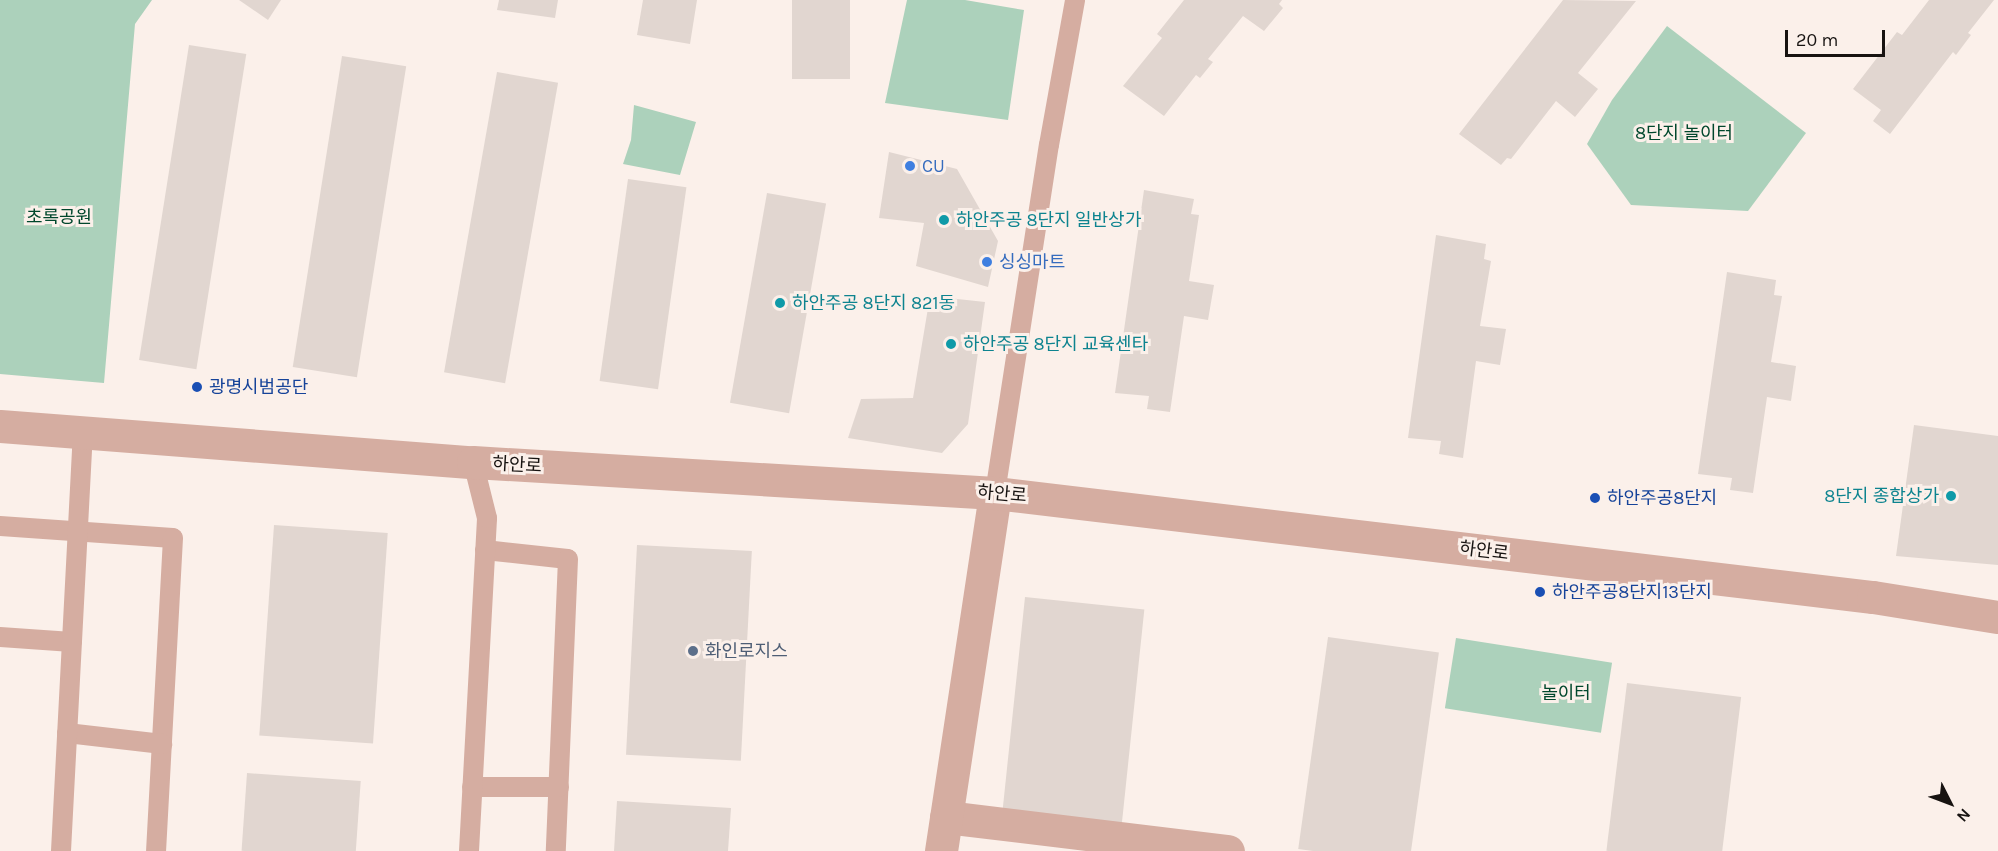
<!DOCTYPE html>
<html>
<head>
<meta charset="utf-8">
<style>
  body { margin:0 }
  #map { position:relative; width:1998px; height:851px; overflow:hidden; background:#fbf0ea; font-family:Karla,"Noto Sans KR",sans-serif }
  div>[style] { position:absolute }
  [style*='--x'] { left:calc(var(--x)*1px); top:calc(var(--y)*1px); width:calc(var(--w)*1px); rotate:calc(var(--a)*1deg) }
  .green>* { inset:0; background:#acd1bb; transform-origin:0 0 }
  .building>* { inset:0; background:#e1d6d0; transform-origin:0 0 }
  .service>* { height:20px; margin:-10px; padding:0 10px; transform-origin:10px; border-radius:10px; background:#d5ada1 }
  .minor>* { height:33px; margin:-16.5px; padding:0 16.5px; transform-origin:16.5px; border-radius:16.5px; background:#d5ada1 }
  .tertiary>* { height:33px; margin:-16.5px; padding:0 16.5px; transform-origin:16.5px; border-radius:16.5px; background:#d5ada1 }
  .dots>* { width:16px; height:16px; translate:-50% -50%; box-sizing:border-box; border:3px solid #fbf0ea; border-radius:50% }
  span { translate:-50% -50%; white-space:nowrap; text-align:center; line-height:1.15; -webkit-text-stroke:6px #fbf0ea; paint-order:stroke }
  .park-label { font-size:18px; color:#00472c }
  .shop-label { font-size:18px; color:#366cbe }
  .left { translate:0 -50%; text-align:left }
  .culture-label { font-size:18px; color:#0d838f }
  .right { translate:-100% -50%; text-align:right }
  .transit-label { font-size:18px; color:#164399 }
  .street-label { font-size:18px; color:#171311 }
  .service-label { font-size:18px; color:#4e5e75 }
  .north { position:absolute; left:1920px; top:773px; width:60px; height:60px; -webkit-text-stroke:4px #fbf0ea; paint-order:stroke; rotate:132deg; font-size:16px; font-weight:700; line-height:24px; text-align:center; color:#171311 }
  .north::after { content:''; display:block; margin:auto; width:21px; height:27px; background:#171311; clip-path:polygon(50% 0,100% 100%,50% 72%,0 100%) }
  .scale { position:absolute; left:1785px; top:30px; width:100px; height:27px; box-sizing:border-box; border:3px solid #171311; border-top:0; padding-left:8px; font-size:18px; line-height:21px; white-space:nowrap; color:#171311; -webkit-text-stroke:4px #fbf0ea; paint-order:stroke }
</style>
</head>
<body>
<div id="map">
  <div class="green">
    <div style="clip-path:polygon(0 0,152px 0,135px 24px,104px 383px,0 374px)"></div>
    <div style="clip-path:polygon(907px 0,965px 0,1024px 10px,1008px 120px,885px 103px)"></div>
    <div style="clip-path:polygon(1667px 26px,1806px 133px,1748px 211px,1631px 205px,1587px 144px,1612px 100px)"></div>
    <div style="clip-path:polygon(634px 105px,696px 122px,680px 175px,623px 164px,631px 140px)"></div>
    <div style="left:1456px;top:638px;width:158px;height:71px;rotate:9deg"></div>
  </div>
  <div class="building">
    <div style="clip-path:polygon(239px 0,281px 0,268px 20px)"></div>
    <div style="clip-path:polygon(499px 0,558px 0,555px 18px,497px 10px)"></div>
    <div style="clip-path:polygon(643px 0,697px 0,690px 44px,637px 35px)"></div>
    <div style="left:792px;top:0;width:58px;height:79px"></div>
    <div style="clip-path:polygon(1184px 0,1282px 0,1279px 4px,1283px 8px,1264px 31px,1243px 16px,1208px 59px,1213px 62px,1200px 78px,1196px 75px,1164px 116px,1123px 86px,1162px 38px,1157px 34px)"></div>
    <div style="clip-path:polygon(1563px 0,1636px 1px,1578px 73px,1598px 89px,1575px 117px,1556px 101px,1511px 159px,1507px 158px,1501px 165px,1459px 134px)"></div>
    <div style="clip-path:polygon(1929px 0,1994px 0,1968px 33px,1971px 35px,1956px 55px,1953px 52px,1890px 134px,1873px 121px,1881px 110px,1853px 89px,1897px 32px,1902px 35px)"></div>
    <div style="left:189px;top:45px;width:58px;height:319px;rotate:9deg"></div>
    <div style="left:342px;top:56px;width:65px;height:315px;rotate:9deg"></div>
    <div style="left:497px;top:72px;width:62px;height:305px;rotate:10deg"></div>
    <div style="clip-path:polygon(889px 152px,957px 169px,998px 241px,988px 287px,916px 266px,924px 223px,879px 218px)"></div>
    <div style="left:628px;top:179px;width:59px;height:204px;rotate:8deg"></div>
    <div style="clip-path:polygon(1144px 190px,1194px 199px,1191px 214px,1199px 215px,1189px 281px,1214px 285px,1208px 320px,1184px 316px,1170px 412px,1147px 409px,1149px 396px,1115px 393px)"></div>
    <div style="left:767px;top:193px;width:60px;height:213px;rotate:10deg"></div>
    <div style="clip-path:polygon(1436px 235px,1486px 244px,1484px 259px,1491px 261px,1480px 326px,1506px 329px,1500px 365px,1476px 361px,1463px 458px,1439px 454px,1441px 441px,1408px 438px)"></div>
    <div style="clip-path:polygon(1727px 272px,1776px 280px,1774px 295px,1782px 296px,1771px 362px,1796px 366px,1791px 401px,1767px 397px,1753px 493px,1730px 490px,1732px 478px,1698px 474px)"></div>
    <div style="clip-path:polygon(930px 296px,985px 302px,968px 424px,942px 453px,848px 438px,861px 399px,913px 398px)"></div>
    <div style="clip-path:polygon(1914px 425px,1998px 436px,1998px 565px,1896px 556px)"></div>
    <div style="left:274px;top:525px;width:114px;height:211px;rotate:4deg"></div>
    <div style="left:637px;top:545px;width:115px;height:210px;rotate:3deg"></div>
    <div style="left:1025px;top:597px;width:120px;height:224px;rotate:6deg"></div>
    <div style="left:1328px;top:637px;width:112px;height:214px;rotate:8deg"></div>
    <div style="left:1627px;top:683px;width:115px;height:169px;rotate:7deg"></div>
    <div style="left:247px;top:773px;width:114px;height:78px;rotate:4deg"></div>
    <div style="clip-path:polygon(617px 801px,731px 808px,728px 851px,614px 851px)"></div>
  </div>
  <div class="service">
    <div style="--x:995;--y:493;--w:352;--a:-81.2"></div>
    <div style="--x:1049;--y:145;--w:147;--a:-79.8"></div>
    <div style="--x:0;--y:526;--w:173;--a:4"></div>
    <div style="--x:173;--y:538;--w:313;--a:93.1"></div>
    <div style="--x:485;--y:550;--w:83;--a:6.2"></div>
    <div style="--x:568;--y:559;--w:292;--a:92.4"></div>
    <div style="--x:0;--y:637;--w:72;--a:4"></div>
    <div style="--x:67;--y:733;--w:96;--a:6.6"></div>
    <div style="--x:472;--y:787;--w:87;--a:0"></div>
    <div style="--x:61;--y:851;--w:421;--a:-87"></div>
    <div style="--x:469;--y:851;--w:333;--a:-86.9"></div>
    <div style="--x:487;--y:518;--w:58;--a:-104"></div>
  </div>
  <div class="minor">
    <div style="--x:946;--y:817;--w:284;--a:6.9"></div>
    <div style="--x:941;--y:851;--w:362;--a:-81.4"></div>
  </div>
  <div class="tertiary">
    <div style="--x:0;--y:426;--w:474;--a:4.4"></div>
    <div style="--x:473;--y:462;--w:523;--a:3.4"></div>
    <div style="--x:995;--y:493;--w:884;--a:6.76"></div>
    <div style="--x:1873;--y:597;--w:127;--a:9.1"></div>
  </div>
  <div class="dots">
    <div style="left:910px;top:166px;background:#3f7fe0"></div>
    <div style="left:944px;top:220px;background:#0f9aa8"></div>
    <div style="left:987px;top:262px;background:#3f7fe0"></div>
    <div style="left:780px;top:303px;background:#0f9aa8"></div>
    <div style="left:951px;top:344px;background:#0f9aa8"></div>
    <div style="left:197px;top:387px;background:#1a4fb4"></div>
    <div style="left:1951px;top:496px;background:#0f9aa8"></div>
    <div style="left:1595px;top:498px;background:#1a4fb4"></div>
    <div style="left:1540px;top:592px;background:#1a4fb4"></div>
    <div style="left:693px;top:651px;background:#5c6f8a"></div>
  </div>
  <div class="park-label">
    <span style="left:1684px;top:133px">8단지 놀이터</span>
    <span style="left:59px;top:217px">초록공원</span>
    <span style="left:1566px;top:693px">놀이터</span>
  </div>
  <div class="shop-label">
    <span class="left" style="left:922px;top:166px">CU</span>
    <span class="left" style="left:999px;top:262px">싱싱마트</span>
  </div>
  <div class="culture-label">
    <span class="left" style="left:956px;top:220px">하안주공 8단지 일반상가</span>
    <span class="left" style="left:792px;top:303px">하안주공 8단지 821동</span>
    <span class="left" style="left:963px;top:344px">하안주공 8단지 교육센타</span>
    <span class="right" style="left:1939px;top:496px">8단지 종합상가</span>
  </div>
  <div class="transit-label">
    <span class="left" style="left:209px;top:387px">광명시범공단</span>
    <span class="left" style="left:1607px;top:498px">하안주공8단지</span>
    <span class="left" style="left:1552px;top:592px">하안주공8단지13단지</span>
  </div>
  <div class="street-label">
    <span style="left:517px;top:465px;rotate:3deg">하안로</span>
    <span style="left:1002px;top:494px;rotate:5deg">하안로</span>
    <span style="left:1484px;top:551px;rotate:7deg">하안로</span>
  </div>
  <div class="service-label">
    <span class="left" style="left:705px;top:651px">화인로지스</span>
  </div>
  <div class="north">N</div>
  <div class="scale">20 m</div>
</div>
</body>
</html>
